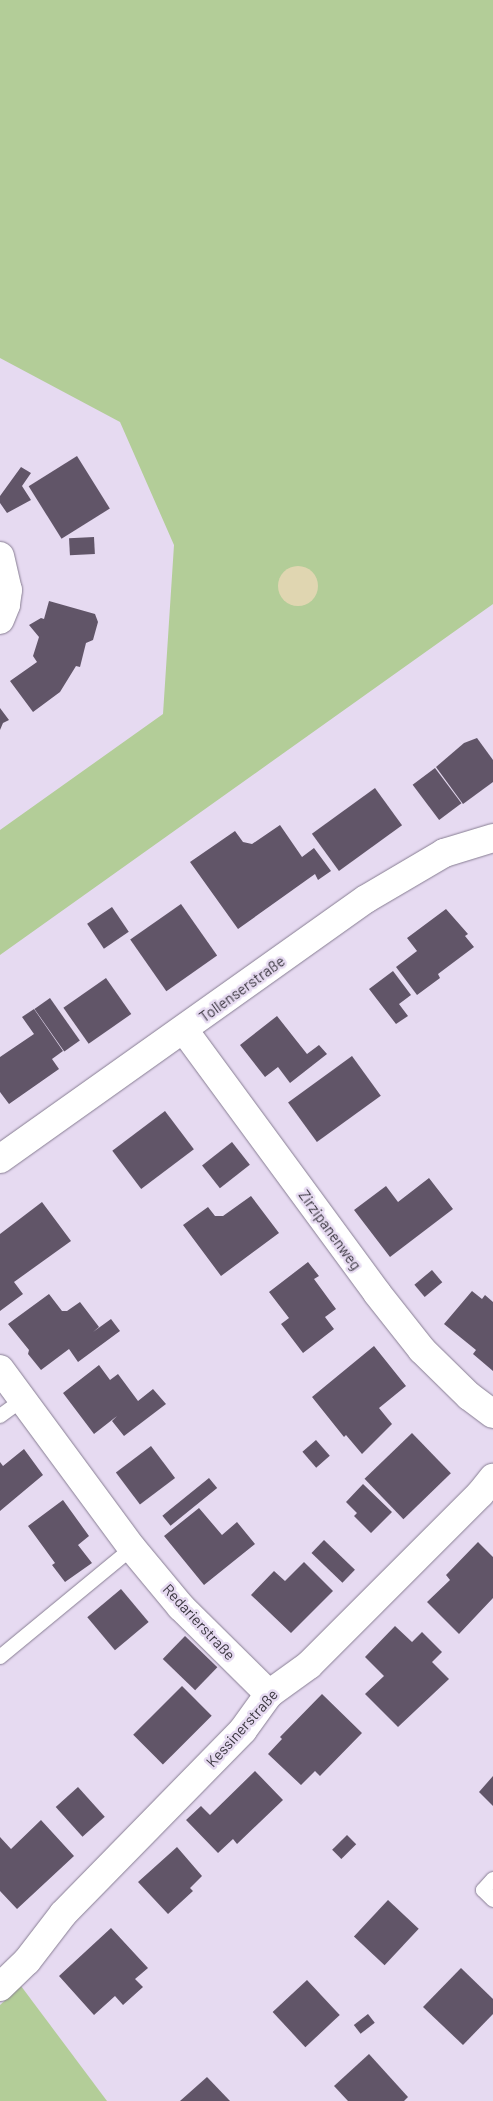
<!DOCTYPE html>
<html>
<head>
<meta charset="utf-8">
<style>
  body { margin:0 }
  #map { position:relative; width:493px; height:2101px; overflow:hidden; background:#e6daf1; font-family:Barlow,sans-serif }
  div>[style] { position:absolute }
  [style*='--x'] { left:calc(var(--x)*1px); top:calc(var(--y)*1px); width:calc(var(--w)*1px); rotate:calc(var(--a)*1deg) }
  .green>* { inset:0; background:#b3cd98 }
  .sand>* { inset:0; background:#e0d6b1 }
  .round { border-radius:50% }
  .building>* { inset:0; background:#615568; transform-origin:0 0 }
  .roads { filter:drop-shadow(0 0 1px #877d92) drop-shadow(0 0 1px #877d92) }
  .lane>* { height:14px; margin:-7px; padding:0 7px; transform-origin:7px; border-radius:7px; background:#fff }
  .street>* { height:28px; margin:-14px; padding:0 14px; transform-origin:14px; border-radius:14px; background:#fff }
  span { translate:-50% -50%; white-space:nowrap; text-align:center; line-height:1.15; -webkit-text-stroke:5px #e6daf1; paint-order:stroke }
  .street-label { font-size:15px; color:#3a363f }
</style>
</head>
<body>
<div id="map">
  <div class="green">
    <div style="clip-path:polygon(0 0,493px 0,493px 604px,0 955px,0 830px,163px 714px,174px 545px,120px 422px,0 358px)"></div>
    <div style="clip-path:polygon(21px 1986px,107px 2101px,0 2101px,0 2005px)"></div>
  </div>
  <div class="sand">
    <div class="round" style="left:278px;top:566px;width:40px;height:40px"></div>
  </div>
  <div class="building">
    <div style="left:77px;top:456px;width:62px;height:57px;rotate:58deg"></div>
    <div style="clip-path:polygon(21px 467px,31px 473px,22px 486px,31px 500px,7px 513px,0 503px,0 496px)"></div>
    <div style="left:94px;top:537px;width:17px;height:25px;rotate:87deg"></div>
    <div style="clip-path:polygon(49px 601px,95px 614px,98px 622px,93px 640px,86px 643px,80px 667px,76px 666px,60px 692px,33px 712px,10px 681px,37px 662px,33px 656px,39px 637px,29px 625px,41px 618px,44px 619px)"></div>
    <div style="clip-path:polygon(0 708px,9px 720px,3px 723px,0 730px)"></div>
    <div style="clip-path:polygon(477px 738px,493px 760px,493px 782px,463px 804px,436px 767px,464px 743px)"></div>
    <div style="left:435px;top:768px;width:44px;height:28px;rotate:53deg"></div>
    <div style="left:375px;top:788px;width:46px;height:78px;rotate:54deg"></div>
    <div style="clip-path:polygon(280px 825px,302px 857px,314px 848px,331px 871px,318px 880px,315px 874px,238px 929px,190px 862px,235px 831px,243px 842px,252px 844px)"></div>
    <div style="left:181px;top:904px;width:63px;height:62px;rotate:55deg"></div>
    <div style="left:112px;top:907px;width:30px;height:30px;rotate:56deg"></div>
    <div style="clip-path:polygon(446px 909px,468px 934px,465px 936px,474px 947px,438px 974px,440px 978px,417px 995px,396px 967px,417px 951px,407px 938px)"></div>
    <div style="clip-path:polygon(393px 971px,411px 995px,399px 1004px,408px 1016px,396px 1024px,369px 989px)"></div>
    <div style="left:106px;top:978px;width:44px;height:52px;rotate:55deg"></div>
    <div style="left:50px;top:998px;width:52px;height:19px;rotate:55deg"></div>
    <div style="clip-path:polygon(34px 1009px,63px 1051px,52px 1059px,59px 1069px,9px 1104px,0 1092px,0 1057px,34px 1034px,22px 1017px)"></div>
    <div style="clip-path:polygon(277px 1016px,307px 1054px,319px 1045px,327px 1054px,290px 1083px,278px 1067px,265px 1077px,240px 1045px)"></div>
    <div style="left:352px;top:1056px;width:49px;height:79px;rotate:54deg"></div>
    <div style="left:165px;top:1111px;width:48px;height:66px;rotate:53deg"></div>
    <div style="left:232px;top:1142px;width:29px;height:38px;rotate:52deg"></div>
    <div style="clip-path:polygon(429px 1178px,453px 1209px,390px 1257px,354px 1210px,386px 1186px,398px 1202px)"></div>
    <div style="clip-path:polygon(251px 1196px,279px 1233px,221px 1276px,183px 1225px,208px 1207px,215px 1216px,223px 1216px)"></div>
    <div style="clip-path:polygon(42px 1202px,71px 1241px,14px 1282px,23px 1294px,0 1311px,0 1234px)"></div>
    <div style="clip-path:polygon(308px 1262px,319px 1276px,314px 1279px,336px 1309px,325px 1317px,334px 1329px,303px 1353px,281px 1324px,289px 1318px,269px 1292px)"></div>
    <div style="left:432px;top:1270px;width:16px;height:23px;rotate:50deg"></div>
    <div style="clip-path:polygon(472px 1291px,482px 1299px,485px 1295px,493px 1302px,493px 1371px,473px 1354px,476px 1350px,444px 1324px)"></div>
    <div style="clip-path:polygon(49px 1294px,62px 1311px,67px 1311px,80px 1302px,99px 1327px,93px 1332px,111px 1319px,120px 1331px,78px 1362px,69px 1349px,41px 1370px,28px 1354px,29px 1350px,8px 1324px)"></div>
    <div style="clip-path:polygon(374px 1346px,406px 1386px,379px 1408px,392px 1424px,362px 1454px,346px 1435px,344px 1437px,312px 1397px)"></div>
    <div style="clip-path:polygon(99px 1365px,110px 1380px,118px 1374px,138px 1401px,153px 1389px,166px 1404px,124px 1436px,112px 1421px,117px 1416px,94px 1434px,63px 1393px)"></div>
    <div style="left:412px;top:1433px;width:56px;height:66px;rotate:46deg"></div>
    <div style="left:316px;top:1440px;width:21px;height:18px;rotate:49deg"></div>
    <div style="left:151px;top:1446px;width:40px;height:44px;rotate:53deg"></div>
    <div style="clip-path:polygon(24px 1449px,43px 1475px,0 1511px,0 1462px,3px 1466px)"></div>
    <div style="left:209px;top:1478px;width:13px;height:60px;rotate:51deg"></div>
    <div style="clip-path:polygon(363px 1484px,392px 1512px,371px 1533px,354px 1516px,357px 1513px,346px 1502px)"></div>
    <div style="clip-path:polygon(63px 1500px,89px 1536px,78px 1545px,92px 1563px,65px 1582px,52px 1565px,55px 1563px,28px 1526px)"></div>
    <div style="clip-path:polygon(199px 1508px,222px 1535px,237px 1522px,255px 1544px,204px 1585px,164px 1536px)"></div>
    <div style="left:324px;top:1540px;width:43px;height:18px;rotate:44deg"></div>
    <div style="clip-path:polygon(478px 1542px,493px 1557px,493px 1598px,459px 1634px,427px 1602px,450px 1580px,446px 1575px)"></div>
    <div style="clip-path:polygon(304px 1562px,333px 1591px,291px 1633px,251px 1595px,274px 1571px,285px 1581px)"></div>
    <div style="left:121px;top:1589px;width:43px;height:44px;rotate:50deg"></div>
    <div style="clip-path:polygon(395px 1626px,412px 1642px,422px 1632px,442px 1652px,432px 1662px,449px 1679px,398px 1727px,365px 1694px,384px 1676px,365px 1657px)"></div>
    <div style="left:185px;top:1636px;width:45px;height:32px;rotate:44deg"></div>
    <div style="left:182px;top:1686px;width:42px;height:69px;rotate:45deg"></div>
    <div style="clip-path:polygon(322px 1694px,362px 1733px,320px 1776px,315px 1771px,301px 1785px,268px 1754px,282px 1739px,280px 1737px)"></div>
    <div style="clip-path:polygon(255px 1771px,283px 1800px,237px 1844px,233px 1839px,218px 1853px,186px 1820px,201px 1806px,210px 1815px)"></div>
    <div style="clip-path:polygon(493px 1776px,493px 1806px,479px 1792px)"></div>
    <div style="left:78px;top:1787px;width:40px;height:30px;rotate:48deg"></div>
    <div style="clip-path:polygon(41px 1820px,74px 1856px,17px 1909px,0 1891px,0 1837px,11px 1849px)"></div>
    <div style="left:347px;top:1835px;width:13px;height:21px;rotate:45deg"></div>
    <div style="clip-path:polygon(177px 1847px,202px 1876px,190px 1888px,193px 1891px,168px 1914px,138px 1882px)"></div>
    <div style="left:388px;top:1900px;width:42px;height:50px;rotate:43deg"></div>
    <div style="clip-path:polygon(111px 1928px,148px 1968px,135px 1979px,143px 1987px,123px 2005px,115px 1996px,94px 2015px,59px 1976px)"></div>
    <div style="clip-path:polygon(461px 1968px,493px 1999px,493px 2014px,463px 2045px,423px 2007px)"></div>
    <div style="left:307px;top:1980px;width:48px;height:47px;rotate:47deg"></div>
    <div style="left:368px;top:2014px;width:11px;height:18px;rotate:52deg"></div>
    <div style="clip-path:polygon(369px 2054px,408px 2097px,404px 2101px,348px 2101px,334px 2086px)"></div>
    <div style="clip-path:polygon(207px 2077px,230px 2101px,180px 2101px)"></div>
  </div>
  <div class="roads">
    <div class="lane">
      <div style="--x:0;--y:1416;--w:29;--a:-36"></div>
      <div style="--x:0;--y:1657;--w:171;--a:-39.5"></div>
      <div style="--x:493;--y:1879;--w:15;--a:132"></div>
      <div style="--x:483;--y:1890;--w:14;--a:45"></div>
    </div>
    <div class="street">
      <div style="--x:0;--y:556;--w:35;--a:77"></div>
      <div style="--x:8;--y:590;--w:15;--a:98"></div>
      <div style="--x:6;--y:605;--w:16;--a:112"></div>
      <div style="--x:184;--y:1030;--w:326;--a:53.7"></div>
      <div style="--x:377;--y:1293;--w:73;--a:51.7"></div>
      <div style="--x:422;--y:1350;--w:66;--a:44.4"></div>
      <div style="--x:469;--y:1396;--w:30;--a:37"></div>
      <div style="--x:0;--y:1159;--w:449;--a:-35.4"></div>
      <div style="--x:366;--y:899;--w:91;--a:-30.5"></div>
      <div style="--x:444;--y:853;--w:51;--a:-17"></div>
      <div style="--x:0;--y:1369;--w:222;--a:53.6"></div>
      <div style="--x:132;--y:1548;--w:77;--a:50.3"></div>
      <div style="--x:181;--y:1607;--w:124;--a:44.7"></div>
      <div style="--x:0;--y:1987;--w:37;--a:-44"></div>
      <div style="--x:27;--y:1961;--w:59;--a:-52.5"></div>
      <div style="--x:63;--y:1914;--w:257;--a:-45.6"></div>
      <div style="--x:243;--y:1730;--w:44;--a:-54.2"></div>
      <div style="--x:269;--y:1694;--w:49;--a:-35.9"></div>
      <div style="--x:309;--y:1665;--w:242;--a:-45"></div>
      <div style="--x:480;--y:1494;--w:21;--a:-51"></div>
    </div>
  </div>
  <div class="street-label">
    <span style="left:242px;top:989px;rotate:-36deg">Tollenserstraße</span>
    <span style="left:330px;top:1230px;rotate:54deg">Zirzipanenweg</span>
    <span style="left:199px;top:1622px;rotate:47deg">Redarierstraße</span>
    <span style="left:242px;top:1728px;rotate:-48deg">Kessinerstraße</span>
  </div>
</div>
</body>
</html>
